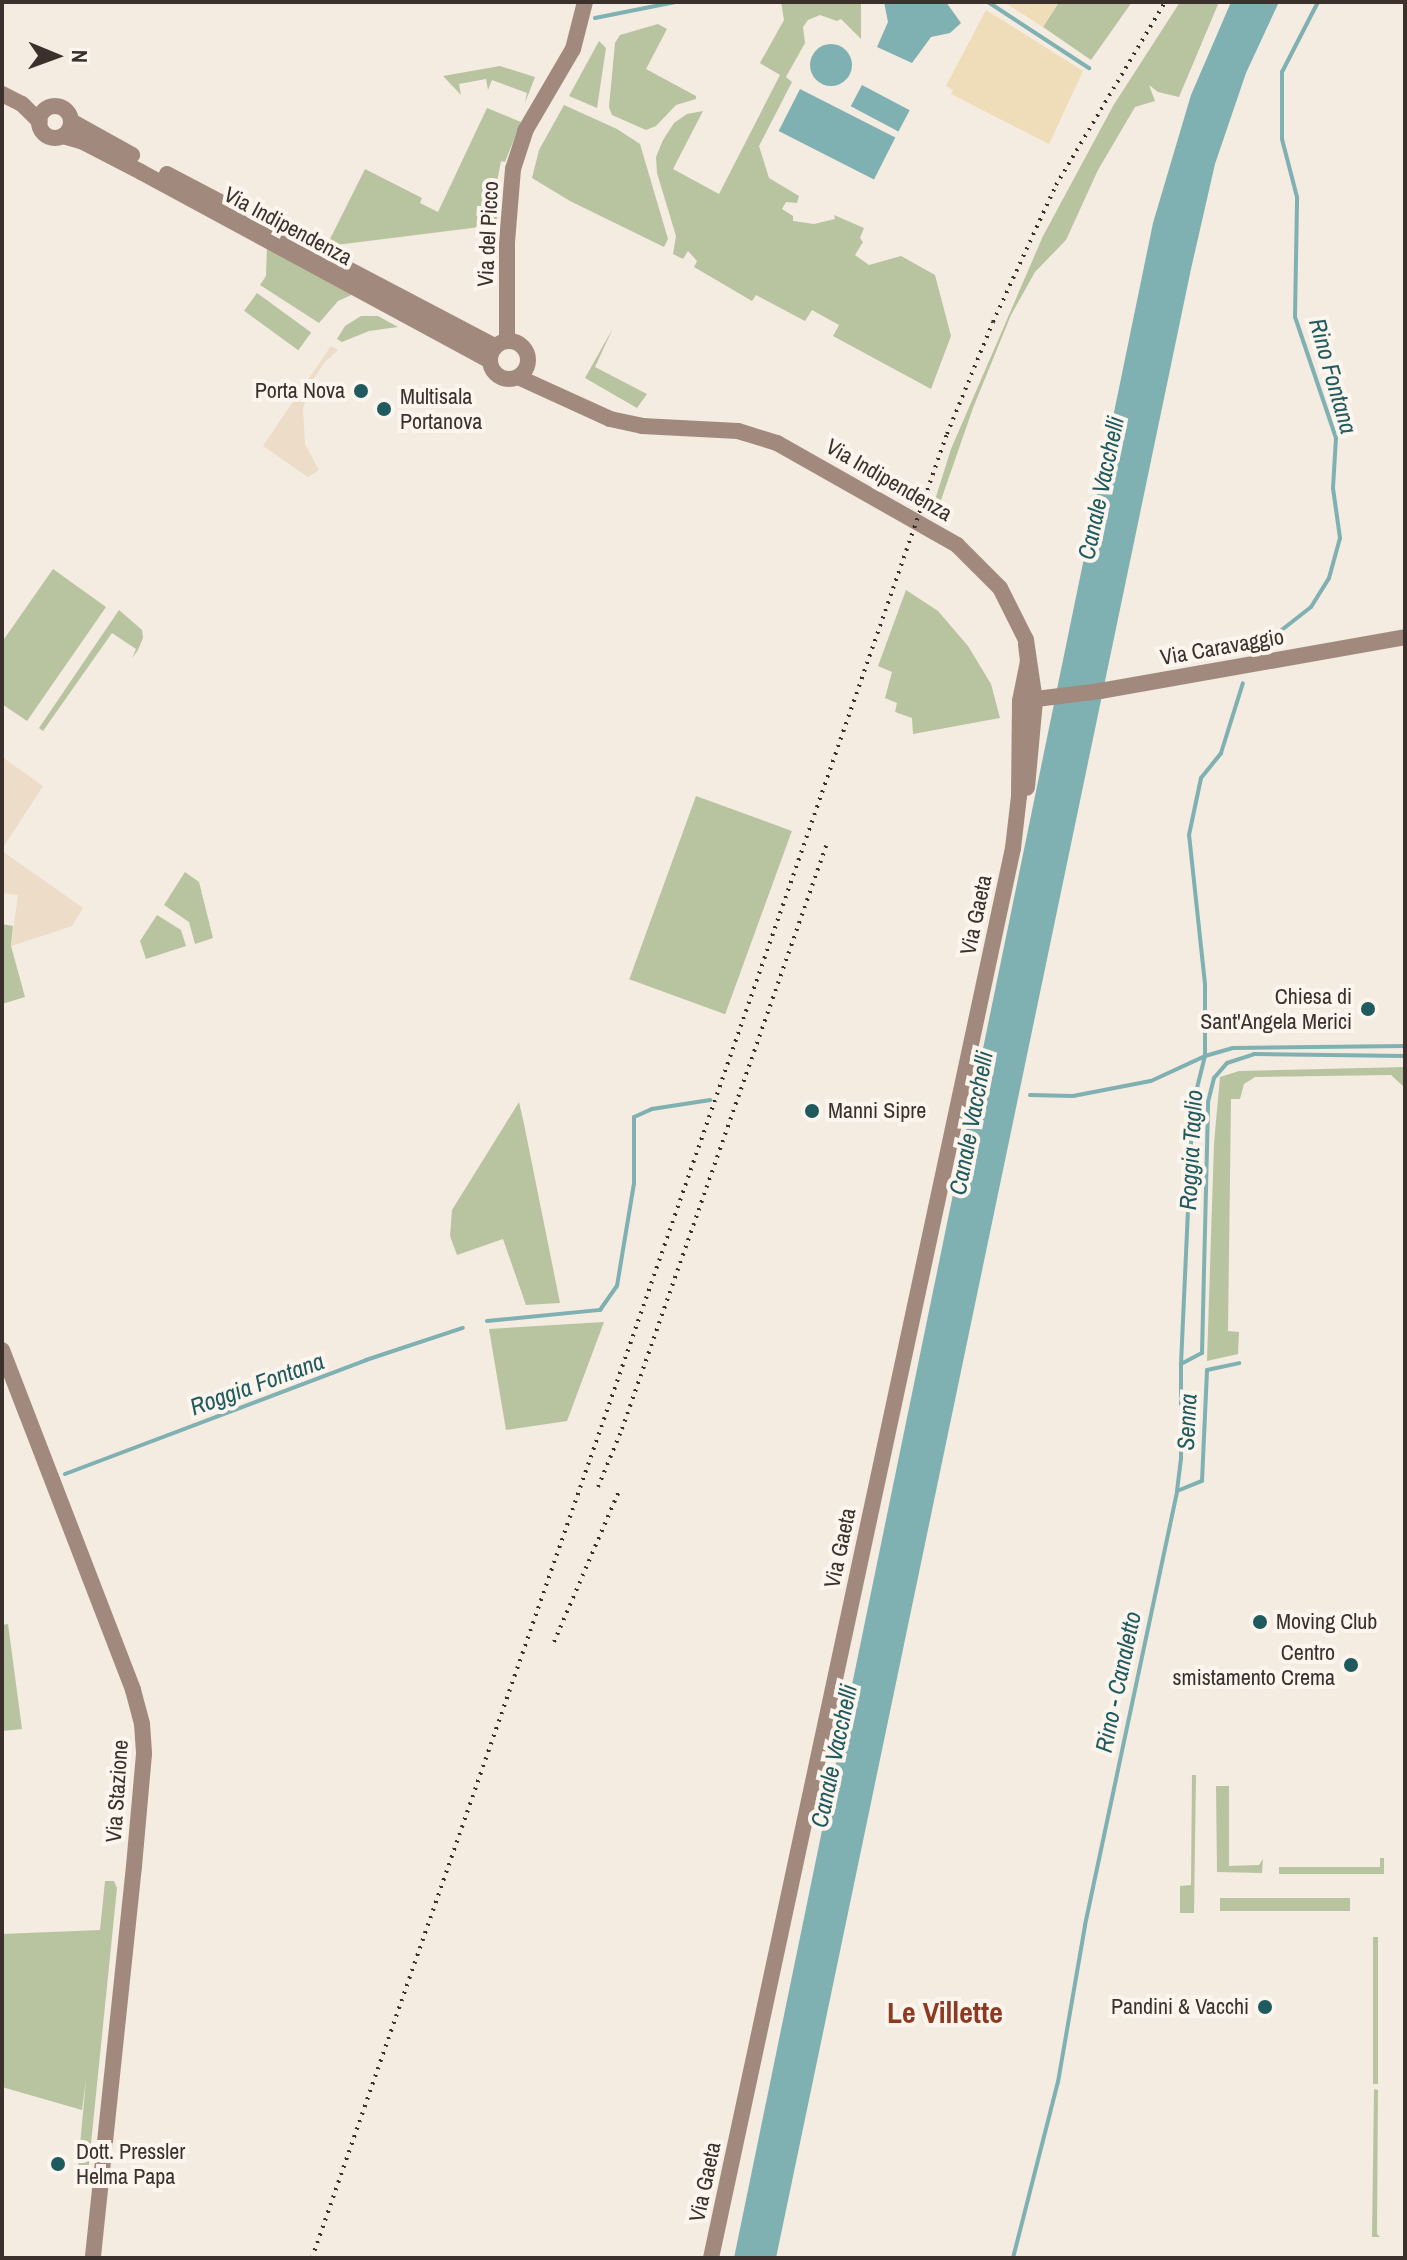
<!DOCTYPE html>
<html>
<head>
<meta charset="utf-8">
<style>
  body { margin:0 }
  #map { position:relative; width:1407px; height:2260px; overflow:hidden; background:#f4ebe1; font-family:"Archivo Narrow",sans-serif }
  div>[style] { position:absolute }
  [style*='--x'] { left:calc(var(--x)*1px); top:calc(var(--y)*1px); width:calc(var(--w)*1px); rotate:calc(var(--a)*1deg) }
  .green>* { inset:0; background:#b8c4a0; transform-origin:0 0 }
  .sand>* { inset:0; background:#efdcb8 }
  .plaza>* { inset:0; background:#ecdcc8 }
  .water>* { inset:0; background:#7fb0b2; transform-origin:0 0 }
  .round { border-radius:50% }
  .stream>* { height:4px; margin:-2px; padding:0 2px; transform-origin:2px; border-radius:2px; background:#7fb0b2 }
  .secondary>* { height:16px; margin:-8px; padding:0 8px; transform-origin:8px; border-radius:8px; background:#a18a7d }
  .secondary>.ring { margin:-8px; padding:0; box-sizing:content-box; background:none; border:16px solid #a18a7d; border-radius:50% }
  .rail>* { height:4px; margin-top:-2px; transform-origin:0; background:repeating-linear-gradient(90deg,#3b302b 0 2px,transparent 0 8px) }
  .dots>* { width:22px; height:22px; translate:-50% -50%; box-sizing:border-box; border:4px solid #fbf5ee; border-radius:50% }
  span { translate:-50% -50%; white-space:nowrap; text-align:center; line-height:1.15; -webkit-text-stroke:8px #fbf5ee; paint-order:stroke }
  .street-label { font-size:22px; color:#3b302b }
  .poi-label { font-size:22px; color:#3b302b }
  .right { translate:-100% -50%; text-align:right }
  .left { translate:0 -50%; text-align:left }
  .water-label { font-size:24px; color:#1f5a5e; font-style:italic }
  .district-label { font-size:30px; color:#8c3b22; font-weight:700 }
  .frame { position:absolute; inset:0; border:4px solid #3b302b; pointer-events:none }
  .north { position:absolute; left:16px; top:16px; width:80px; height:80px; -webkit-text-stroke:6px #fbf5ee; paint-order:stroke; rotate:91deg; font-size:22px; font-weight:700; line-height:32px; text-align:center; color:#3b302b }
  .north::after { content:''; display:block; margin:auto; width:28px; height:36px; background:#3b302b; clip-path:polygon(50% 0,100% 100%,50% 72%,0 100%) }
</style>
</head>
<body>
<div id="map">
  <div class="green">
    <div style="clip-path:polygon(781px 2px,861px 2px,861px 39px,841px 19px,837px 21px,820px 15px,808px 20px,803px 27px,805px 43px,786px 77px,792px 82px,759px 146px,769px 178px,799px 196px,797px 203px,786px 202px,782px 209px,793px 216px,793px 221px,814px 224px,835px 219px,834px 215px,864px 228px,860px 238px,863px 242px,855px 255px,869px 265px,901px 256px,935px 275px,951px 336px,931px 389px,833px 336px,839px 325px,812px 310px,805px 321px,756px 295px,752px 301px,694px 267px,697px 261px,688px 251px,683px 259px,673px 254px,676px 236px,657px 173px,656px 157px,663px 140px,674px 123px,687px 114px,703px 111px,673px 169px,719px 194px,780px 75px,760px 63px,784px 20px)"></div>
    <div style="clip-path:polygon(1059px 2px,1132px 2px,1091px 60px,1043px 27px)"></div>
    <div style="clip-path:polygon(1180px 2px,1219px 2px,1179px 97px,1158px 92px,1149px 85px,1155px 101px,1135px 107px,1098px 170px,1066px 240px,1035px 272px,1011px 315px,973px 408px,940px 503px,935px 500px,951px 449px,1043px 236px,1113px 106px)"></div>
    <div style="clip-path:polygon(658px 24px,667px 29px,646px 69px,696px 96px,696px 99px,676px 105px,656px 126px,646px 130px,612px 115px,609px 107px,615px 43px,620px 35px)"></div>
    <div style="clip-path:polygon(599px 41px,606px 48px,597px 108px,569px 96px)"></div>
    <div style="clip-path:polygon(500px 66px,535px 77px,525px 103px,527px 93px,492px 80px,488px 90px,486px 79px,459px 84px,461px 95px,443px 76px)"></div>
    <div style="clip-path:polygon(564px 105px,617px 129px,640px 144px,668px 239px,664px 247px,570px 201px,532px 178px,539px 150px)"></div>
    <div style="clip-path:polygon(487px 108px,521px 122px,505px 162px,501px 161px,496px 187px,501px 189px,496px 225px,336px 245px,329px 241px,365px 169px,422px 198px,420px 203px,438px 212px)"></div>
    <div style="clip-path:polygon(267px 245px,358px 292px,338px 301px,319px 323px,260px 285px,266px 276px)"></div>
    <div style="left:257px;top:293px;width:67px;height:22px;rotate:36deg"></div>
    <div style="clip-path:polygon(361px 316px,378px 316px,398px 327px,369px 331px,342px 342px,337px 339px,345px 326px)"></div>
    <div style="clip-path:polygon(613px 328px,595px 367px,647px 394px,637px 408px,585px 378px)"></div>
    <div style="clip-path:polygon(53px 569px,106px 607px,27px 721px,2px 704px,2px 642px)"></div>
    <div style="clip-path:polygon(906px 590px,938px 611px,968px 646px,991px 684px,1000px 718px,913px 734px,912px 718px,895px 712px,897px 703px,885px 698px,892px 672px,878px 666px)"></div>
    <div style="clip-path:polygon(119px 610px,142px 630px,143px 638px,138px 650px,132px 658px,136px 649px,112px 633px,43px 731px,39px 728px)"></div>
    <div style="left:696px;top:796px;width:102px;height:195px;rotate:20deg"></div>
    <div style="clip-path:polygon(185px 872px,199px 882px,213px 938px,195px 944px,189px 922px,164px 905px)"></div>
    <div style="clip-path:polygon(157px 915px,181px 930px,186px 946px,146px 959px,140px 941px)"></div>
    <div style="clip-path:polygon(2px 924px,13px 926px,11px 946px,25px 997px,2px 1004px)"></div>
    <div style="clip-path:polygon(1405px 1067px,1405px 1088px,1391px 1075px,1255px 1077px,1244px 1084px,1240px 1099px,1231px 1099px,1228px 1331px,1239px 1332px,1238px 1354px,1207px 1361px,1214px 1143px,1220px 1077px,1239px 1071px)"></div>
    <div style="clip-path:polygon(519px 1102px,524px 1124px,560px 1303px,526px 1305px,503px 1239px,457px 1255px,450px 1236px,452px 1210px)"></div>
    <div style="clip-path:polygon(604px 1322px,567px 1421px,506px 1430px,489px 1329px)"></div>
    <div style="clip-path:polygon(8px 1624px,22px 1729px,2px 1731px,2px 1625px)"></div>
    <div style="clip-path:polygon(1192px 1775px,1196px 1775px,1194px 1913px,1180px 1913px,1180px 1886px,1191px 1885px)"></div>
    <div style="clip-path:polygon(1216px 1786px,1229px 1786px,1229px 1866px,1259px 1865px,1263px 1859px,1262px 1873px,1217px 1872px)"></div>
    <div style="clip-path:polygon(1380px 1858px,1384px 1858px,1384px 1874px,1279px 1874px,1279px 1867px,1380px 1867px)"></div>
    <div style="clip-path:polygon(105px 1881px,114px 1881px,117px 1888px,88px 2173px,83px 2178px,77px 2178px,86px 2080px,82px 2110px,2px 2087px,2px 1934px,100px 1930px)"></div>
    <div style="left:1350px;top:1898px;width:13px;height:130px;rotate:90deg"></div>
    <div style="left:1378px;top:1937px;width:147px;height:5px;rotate:90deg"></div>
    <div style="clip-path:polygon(1374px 2089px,1378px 2090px,1377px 2234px,1380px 2237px,1372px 2237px)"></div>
  </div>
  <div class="sand">
    <div style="clip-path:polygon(1004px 2px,1059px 2px,1043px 27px)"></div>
    <div style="clip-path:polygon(986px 10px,1083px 71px,1049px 144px,951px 94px,953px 90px,946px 86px)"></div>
  </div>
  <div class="plaza">
    <div style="clip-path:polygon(331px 346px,338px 350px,324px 363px,310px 384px,303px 409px,305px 444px,319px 470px,308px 477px,263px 446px)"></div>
    <div style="clip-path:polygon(2px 757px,43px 786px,2px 849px)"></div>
    <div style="clip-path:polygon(2px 851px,83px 908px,72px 926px,11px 946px,18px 895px,2px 893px)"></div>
  </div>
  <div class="water">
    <div style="clip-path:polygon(884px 2px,946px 2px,961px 23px,950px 33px,931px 37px,912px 63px,877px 47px,888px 22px)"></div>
    <div style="clip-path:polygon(1231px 2px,1279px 2px,1246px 73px,1215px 164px,1191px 269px,776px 2258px,734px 2258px,1153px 223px,1191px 95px)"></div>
    <div class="round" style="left:810px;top:44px;width:42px;height:42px"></div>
    <div style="left:862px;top:85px;width:54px;height:24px;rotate:28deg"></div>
    <div style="left:800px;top:89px;width:107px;height:47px;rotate:27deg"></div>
  </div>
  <div class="stream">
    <div style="--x:988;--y:2;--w:121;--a:33.2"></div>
    <div style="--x:595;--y:18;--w:82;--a:-11.3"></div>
    <div style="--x:1267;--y:648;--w:14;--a:-60"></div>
    <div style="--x:1274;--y:636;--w:47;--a:-38.1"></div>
    <div style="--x:1311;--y:607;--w:34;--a:-58"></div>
    <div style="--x:1329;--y:578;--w:41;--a:-74.6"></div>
    <div style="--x:1340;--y:538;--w:50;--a:-98"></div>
    <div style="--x:1333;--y:488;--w:50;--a:-86.6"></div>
    <div style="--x:1336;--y:438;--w:128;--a:-108.7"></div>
    <div style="--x:1295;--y:317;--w:120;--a:-89"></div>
    <div style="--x:1297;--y:197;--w:60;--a:-104.5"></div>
    <div style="--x:1282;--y:139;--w:67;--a:-90"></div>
    <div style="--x:1282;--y:72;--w:79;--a:-62.8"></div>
    <div style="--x:1030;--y:1095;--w:43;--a:1.3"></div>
    <div style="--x:1073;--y:1096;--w:79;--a:-10.9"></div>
    <div style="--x:1151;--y:1081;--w:60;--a:-24.8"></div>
    <div style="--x:1205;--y:1056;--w:29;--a:-16"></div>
    <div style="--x:1233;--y:1048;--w:172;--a:-0.7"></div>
    <div style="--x:487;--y:1321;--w:114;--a:-5.6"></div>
    <div style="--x:600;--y:1310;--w:29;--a:-55"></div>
    <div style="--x:617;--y:1286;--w:104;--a:-80.6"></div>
    <div style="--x:634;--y:1183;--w:66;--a:-90"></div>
    <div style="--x:634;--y:1117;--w:20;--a:-24"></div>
    <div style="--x:652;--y:1109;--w:59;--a:-8.8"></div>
    <div style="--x:1181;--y:1364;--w:24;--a:-28"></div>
    <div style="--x:1202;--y:1353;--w:251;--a:-88.6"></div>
    <div style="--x:1208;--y:1102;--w:25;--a:-76"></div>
    <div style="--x:1214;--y:1078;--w:20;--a:-49"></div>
    <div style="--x:1227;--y:1063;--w:28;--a:-18"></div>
    <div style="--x:1254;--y:1054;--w:151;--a:0.8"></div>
    <div style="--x:65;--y:1474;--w:322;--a:-20.7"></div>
    <div style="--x:366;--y:1360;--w:102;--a:-18.3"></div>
    <div style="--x:1177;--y:1491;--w:27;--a:-22"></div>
    <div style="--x:1202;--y:1481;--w:111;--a:-87.4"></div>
    <div style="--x:1207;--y:1370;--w:33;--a:-12"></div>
    <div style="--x:1013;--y:2258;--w:182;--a:-75.7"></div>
    <div style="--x:1058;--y:2082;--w:159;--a:-80.2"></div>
    <div style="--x:1085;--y:1925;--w:444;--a:-78"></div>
    <div style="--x:1177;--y:1491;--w:33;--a:-83"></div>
    <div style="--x:1181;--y:1458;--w:94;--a:-90"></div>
    <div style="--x:1181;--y:1364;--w:260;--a:-87.4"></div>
    <div style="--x:1193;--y:1104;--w:49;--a:-76"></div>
    <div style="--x:1205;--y:1056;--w:72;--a:-90"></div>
    <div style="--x:1205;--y:984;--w:150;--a:-96.1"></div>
    <div style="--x:1189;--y:835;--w:58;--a:-78.1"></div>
    <div style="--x:1201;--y:778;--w:32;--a:-51"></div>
    <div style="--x:1221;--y:753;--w:73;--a:-72.6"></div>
  </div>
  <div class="secondary">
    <div style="--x:2;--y:94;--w:22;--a:27"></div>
    <div style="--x:22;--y:104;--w:25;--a:45"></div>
    <div class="ring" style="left:39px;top:106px;width:16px;height:16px"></div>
    <div style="--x:71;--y:121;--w:70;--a:29.1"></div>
    <div style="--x:63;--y:136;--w:19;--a:16"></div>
    <div style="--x:81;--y:141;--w:68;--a:27.3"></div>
    <div style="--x:141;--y:172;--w:396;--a:28.4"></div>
    <div style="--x:167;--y:174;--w:370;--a:27.7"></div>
    <div style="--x:507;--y:340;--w:98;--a:-90"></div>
    <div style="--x:507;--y:242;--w:73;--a:-85.3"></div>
    <div style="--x:513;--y:169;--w:40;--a:-72"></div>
    <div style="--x:525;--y:131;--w:95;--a:-59.7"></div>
    <div style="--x:573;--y:49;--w:49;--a:-75.7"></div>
    <div class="ring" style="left:490px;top:341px;width:22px;height:22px"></div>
    <div style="--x:518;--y:377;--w:101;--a:24.5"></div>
    <div style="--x:610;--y:419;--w:33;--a:12"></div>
    <div style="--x:642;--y:426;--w:96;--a:3"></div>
    <div style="--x:738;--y:431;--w:41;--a:17.1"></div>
    <div style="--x:777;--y:443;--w:207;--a:29.5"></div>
    <div style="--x:957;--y:545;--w:61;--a:45"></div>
    <div style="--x:1000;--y:588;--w:58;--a:63.4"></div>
    <div style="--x:1026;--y:640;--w:62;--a:81.6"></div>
    <div style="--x:1035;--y:701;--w:87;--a:95.3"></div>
    <div style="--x:1028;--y:700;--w:73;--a:-7.1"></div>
    <div style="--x:1100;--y:691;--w:310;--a:-10"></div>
    <div style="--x:2;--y:1350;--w:364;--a:68.9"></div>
    <div style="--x:133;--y:1690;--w:35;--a:75"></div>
    <div style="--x:142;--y:1724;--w:30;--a:86"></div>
    <div style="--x:144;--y:1754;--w:112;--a:95.1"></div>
    <div style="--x:134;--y:1866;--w:394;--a:96"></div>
    <div style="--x:711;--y:2258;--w:1442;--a:-77.91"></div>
    <div style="--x:1013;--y:848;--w:52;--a:-83.4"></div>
    <div style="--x:1019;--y:796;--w:95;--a:-89.4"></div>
    <div style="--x:1020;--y:701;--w:41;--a:-78.7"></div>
    <div style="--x:1028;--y:661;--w:17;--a:-97"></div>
  </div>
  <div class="rail">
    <div style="--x:598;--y:1487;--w:63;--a:-67.5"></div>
    <div style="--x:622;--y:1429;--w:618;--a:-70.71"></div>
    <div style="--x:554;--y:1642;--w:164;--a:-66.7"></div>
    <div style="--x:312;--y:2258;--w:1931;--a:-70.81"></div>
    <div style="--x:947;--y:434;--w:121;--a:-67.7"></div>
    <div style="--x:993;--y:322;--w:151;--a:-65.3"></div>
    <div style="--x:1056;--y:185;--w:213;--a:-59.2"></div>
  </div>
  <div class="dots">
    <div style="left:361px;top:391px;background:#1f5a5e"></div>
    <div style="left:384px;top:409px;background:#1f5a5e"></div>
    <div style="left:1368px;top:1009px;background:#1f5a5e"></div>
    <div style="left:812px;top:1111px;background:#1f5a5e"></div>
    <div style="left:1260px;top:1622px;background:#1f5a5e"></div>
    <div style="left:1351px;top:1665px;background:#1f5a5e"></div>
    <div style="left:1265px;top:2007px;background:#1f5a5e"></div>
    <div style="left:58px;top:2164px;background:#1f5a5e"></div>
  </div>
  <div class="street-label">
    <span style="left:288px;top:226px;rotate:28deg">Via Indipendenza</span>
    <span style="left:488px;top:234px;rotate:-87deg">Via del Picco</span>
    <span style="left:889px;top:480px;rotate:30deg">Via Indipendenza</span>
    <span style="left:1222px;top:647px;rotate:-10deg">Via Caravaggio</span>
    <span style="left:976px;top:915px;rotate:-78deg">Via Gaeta</span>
    <span style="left:840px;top:1548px;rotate:-78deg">Via Gaeta</span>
    <span style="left:117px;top:1791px;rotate:-86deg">Via Stazione</span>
    <span style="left:705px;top:2182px;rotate:-78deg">Via Gaeta</span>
  </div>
  <div class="poi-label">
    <span class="right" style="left:345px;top:391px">Porta Nova</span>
    <span class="left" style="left:400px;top:409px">Multisala<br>Portanova</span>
    <span class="right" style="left:1352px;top:1009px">Chiesa di<br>Sant'Angela Merici</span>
    <span class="left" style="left:828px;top:1111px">Manni Sipre</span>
    <span class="left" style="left:1276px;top:1622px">Moving Club</span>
    <span class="right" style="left:1335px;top:1665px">Centro<br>smistamento Crema</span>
    <span class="right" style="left:1249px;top:2007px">Pandini &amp; Vacchi</span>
    <span class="left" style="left:76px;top:2164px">Dott. Pressler<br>Helma Papa</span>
  </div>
  <div class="water-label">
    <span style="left:1333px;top:376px;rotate:74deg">Rino Fontana</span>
    <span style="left:1101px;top:488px;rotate:-78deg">Canale Vacchelli</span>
    <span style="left:971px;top:1123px;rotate:-79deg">Canale Vacchelli</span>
    <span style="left:1191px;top:1150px;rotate:-87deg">Roggia Taglio</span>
    <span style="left:257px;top:1384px;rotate:-20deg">Roggia Fontana</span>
    <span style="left:1187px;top:1422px;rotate:-87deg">Senna</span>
    <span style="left:1118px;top:1682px;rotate:-78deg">Rino - Canaletto</span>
    <span style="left:834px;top:1756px;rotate:-78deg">Canale Vacchelli</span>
  </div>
  <div class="district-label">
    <span style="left:945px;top:2012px">Le Villette</span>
  </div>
  <div class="frame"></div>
  <div class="north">N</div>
</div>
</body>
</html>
